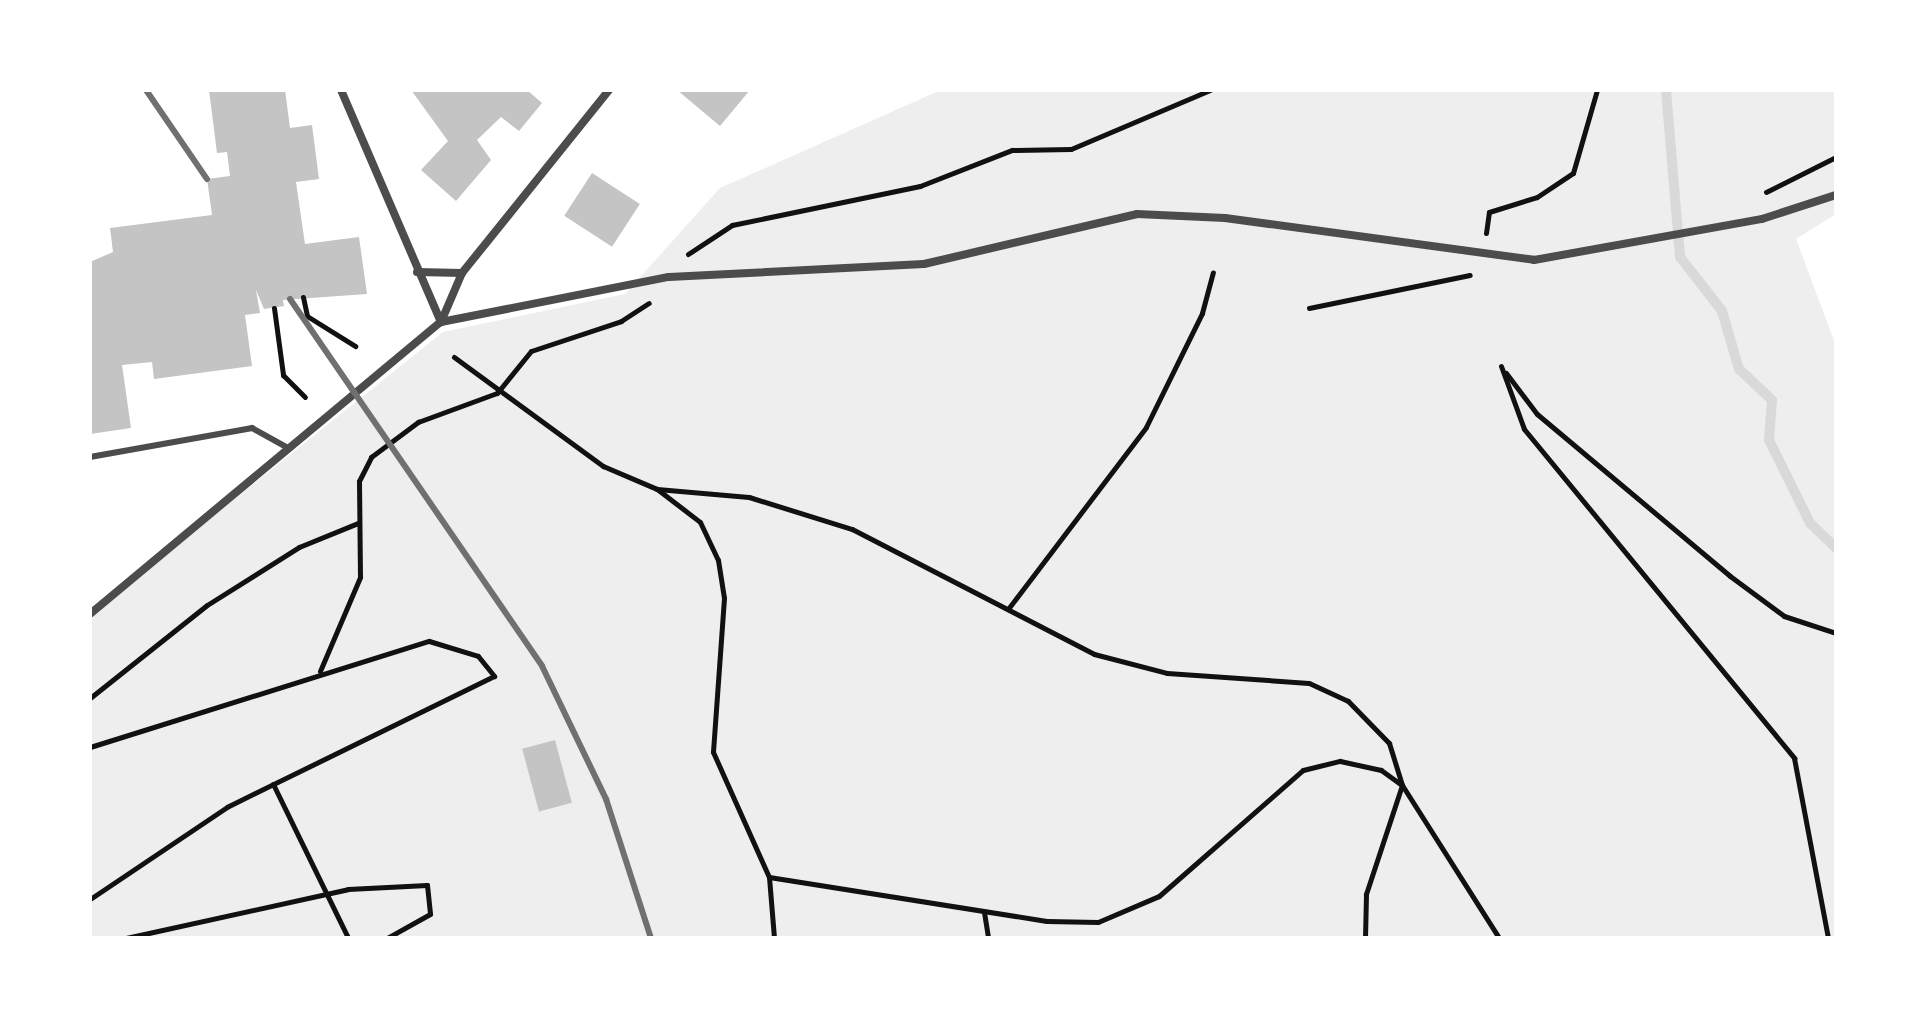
<!DOCTYPE html>
<html>
<head>
<meta charset="utf-8">
<style>
  body { margin:0 }
  #map { position:relative; width:1926px; height:1028px; overflow:hidden; background:#fff; font-family:Cabin,sans-serif }
  div>[style] { position:absolute }
  [style*='--x'] { left:calc(var(--x)*1px); top:calc(var(--y)*1px); width:calc(var(--w)*1px); rotate:calc(var(--a)*1deg) }
  .green>* { inset:0; background:#eee }
  .stream>* { height:10px; margin:-5px; padding:0 5px; transform-origin:5px; border-radius:5px; background:#d9d9d9 }
  .building>* { inset:0; background:#c4c4c4; transform-origin:0 0 }
  .path>* { height:5px; margin:-2.5px; padding:0 2.5px; transform-origin:2.5px; border-radius:2.5px; background:#111 }
  .service>* { height:6px; margin:-3px; padding:0 3px; transform-origin:3px; border-radius:3px; background:#4c4c4c }
  .minor>* { height:8px; margin:-4px; padding:0 4px; transform-origin:4px; border-radius:4px; background:#4c4c4c }
  .rail>* { height:6px; margin:-3px; padding:0 3px; transform-origin:3px; border-radius:3px; background:#707070 }
  span { translate:-50% -50%; white-space:nowrap; text-align:center; line-height:1.15; -webkit-text-stroke:8px #fff; paint-order:stroke }
  .frame { position:absolute; inset:0; border:92px solid #fff; pointer-events:none }
</style>
</head>
<body>
<div id="map">
  <div class="green">
    <div style="clip-path:polygon(941px 90px,1836px 90px,1836px 214px,1796px 239px,1836px 346px,1836px 938px,90px 938px,90px 615px,443px 332px,625px 294px,720px 188px)"></div>
  </div>
  <div class="stream">
    <div style="--x:1666;--y:90;--w:168;--a:85.2"></div>
    <div style="--x:1680;--y:257;--w:68;--a:52.1"></div>
    <div style="--x:1722;--y:311;--w:60;--a:73.7"></div>
    <div style="--x:1739;--y:369;--w:45;--a:43.2"></div>
    <div style="--x:1772;--y:400;--w:40;--a:94.3"></div>
    <div style="--x:1769;--y:440;--w:93;--a:63.7"></div>
    <div style="--x:1810;--y:523;--w:36;--a:44"></div>
  </div>
  <div class="building">
    <div style="clip-path:polygon(209px 90px,285px 90px,290px 128px,312px 125px,319px 179px,296px 182px,305px 244px,359px 237px,367px 294px,283px 300px,284px 306px,264px 309px,256px 290px,260px 313px,245px 315px,252px 366px,154px 379px,152px 362px,122px 365px,131px 428px,90px 434px,90px 262px,113px 252px,110px 228px,212px 215px,207px 179px,230px 176px,227px 152px,217px 153px)"></div>
    <div style="clip-path:polygon(411px 90px,527px 90px,542px 103px,519px 131px,501px 117px,477px 140px,491px 160px,456px 201px,421px 170px,448px 141px)"></div>
    <div style="clip-path:polygon(677px 90px,750px 90px,720px 126px)"></div>
    <div style="left:592px;top:173px;width:57px;height:51px;rotate:33deg"></div>
    <div style="left:555px;top:740px;width:65px;height:34px;rotate:75deg"></div>
  </div>
  <div class="path">
    <div style="--x:1766;--y:192;--w:78;--a:-26.6"></div>
    <div style="--x:1486;--y:233;--w:21;--a:-82"></div>
    <div style="--x:1489;--y:212;--w:50;--a:-17.4"></div>
    <div style="--x:1537;--y:197;--w:43;--a:-33.7"></div>
    <div style="--x:1573;--y:173;--w:86;--a:-73.9"></div>
    <div style="--x:688;--y:254;--w:53;--a:-33.4"></div>
    <div style="--x:732;--y:225;--w:192;--a:-11.7"></div>
    <div style="--x:920;--y:186;--w:99;--a:-21.4"></div>
    <div style="--x:1012;--y:150;--w:59;--a:-1"></div>
    <div style="--x:1071;--y:149;--w:151;--a:-23"></div>
    <div style="--x:303;--y:297;--w:19;--a:78"></div>
    <div style="--x:307;--y:316;--w:57;--a:32"></div>
    <div style="--x:274;--y:308;--w:68;--a:82.3"></div>
    <div style="--x:283;--y:375;--w:31;--a:45"></div>
    <div style="--x:1309;--y:308;--w:164;--a:-11.6"></div>
    <div style="--x:454;--y:357;--w:185;--a:36.2"></div>
    <div style="--x:603;--y:466;--w:59;--a:23.1"></div>
    <div style="--x:657;--y:489;--w:54;--a:37.5"></div>
    <div style="--x:700;--y:522;--w:42;--a:64.7"></div>
    <div style="--x:718;--y:560;--w:38;--a:81"></div>
    <div style="--x:724;--y:598;--w:154;--a:94.1"></div>
    <div style="--x:713;--y:752;--w:137;--a:65.9"></div>
    <div style="--x:769;--y:877;--w:61;--a:85.3"></div>
    <div style="--x:1501;--y:366;--w:67;--a:69.9"></div>
    <div style="--x:1524;--y:429;--w:426;--a:50.6"></div>
    <div style="--x:1794;--y:758;--w:183;--a:79.3"></div>
    <div style="--x:1506;--y:373;--w:51;--a:52.9"></div>
    <div style="--x:1537;--y:414;--w:252;--a:40"></div>
    <div style="--x:1730;--y:576;--w:67;--a:36.5"></div>
    <div style="--x:1784;--y:616;--w:55;--a:18.1"></div>
    <div style="--x:657;--y:489;--w:92;--a:5"></div>
    <div style="--x:749;--y:497;--w:108;--a:17.3"></div>
    <div style="--x:852;--y:529;--w:272;--a:27.3"></div>
    <div style="--x:1094;--y:654;--w:75;--a:14.6"></div>
    <div style="--x:1167;--y:673;--w:142;--a:4"></div>
    <div style="--x:1309;--y:683;--w:43;--a:24.8"></div>
    <div style="--x:1348;--y:701;--w:59;--a:45.7"></div>
    <div style="--x:1389;--y:743;--w:44;--a:72.8"></div>
    <div style="--x:1402;--y:785;--w:115;--a:108.3"></div>
    <div style="--x:1366;--y:894;--w:44;--a:91.3"></div>
    <div style="--x:1008;--y:609;--w:228;--a:-52.8"></div>
    <div style="--x:1146;--y:427;--w:127;--a:-63.8"></div>
    <div style="--x:1202;--y:313;--w:42;--a:-75"></div>
    <div style="--x:320;--y:671;--w:102;--a:-66.9"></div>
    <div style="--x:360;--y:577;--w:96;--a:-90.6"></div>
    <div style="--x:359;--y:481;--w:27;--a:-63"></div>
    <div style="--x:371;--y:457;--w:59;--a:-36.7"></div>
    <div style="--x:418;--y:422;--w:84;--a:-20.2"></div>
    <div style="--x:497;--y:393;--w:54;--a:-51"></div>
    <div style="--x:531;--y:351;--w:95;--a:-18.4"></div>
    <div style="--x:621;--y:321;--w:33;--a:-33"></div>
    <div style="--x:90;--y:698;--w:149;--a:-38.5"></div>
    <div style="--x:207;--y:605;--w:109;--a:-32.2"></div>
    <div style="--x:299;--y:547;--w:64;--a:-22.1"></div>
    <div style="--x:90;--y:747;--w:355;--a:-17.4"></div>
    <div style="--x:429;--y:641;--w:51;--a:17"></div>
    <div style="--x:478;--y:656;--w:26;--a:51"></div>
    <div style="--x:494;--y:676;--w:297;--a:153.9"></div>
    <div style="--x:227;--y:807;--w:165;--a:146.1"></div>
    <div style="--x:273;--y:784;--w:171;--a:64"></div>
    <div style="--x:769;--y:877;--w:281;--a:9"></div>
    <div style="--x:1047;--y:921;--w:51;--a:1.1"></div>
    <div style="--x:1098;--y:922;--w:66;--a:-23.1"></div>
    <div style="--x:1159;--y:896;--w:191;--a:-41.2"></div>
    <div style="--x:1303;--y:770;--w:38;--a:-14"></div>
    <div style="--x:1340;--y:761;--w:42;--a:12.4"></div>
    <div style="--x:1381;--y:770;--w:26;--a:36"></div>
    <div style="--x:1402;--y:785;--w:181;--a:57.6"></div>
    <div style="--x:984;--y:912;--w:26;--a:81"></div>
    <div style="--x:126;--y:938;--w:227;--a:-12.4"></div>
    <div style="--x:348;--y:889;--w:79;--a:-2.9"></div>
    <div style="--x:427;--y:885;--w:29;--a:84"></div>
    <div style="--x:430;--y:914;--w:49;--a:150.8"></div>
  </div>
  <div class="service">
    <div style="--x:90;--y:457;--w:165;--a:-10.1"></div>
    <div style="--x:252;--y:428;--w:41;--a:29.1"></div>
  </div>
  <div class="minor">
    <div style="--x:341;--y:90;--w:253;--a:66.7"></div>
    <div style="--x:417;--y:272;--w:45;--a:1.3"></div>
    <div style="--x:441;--y:322;--w:232;--a:-11.2"></div>
    <div style="--x:669;--y:277;--w:255;--a:-2.9"></div>
    <div style="--x:924;--y:264;--w:219;--a:-13.2"></div>
    <div style="--x:1137;--y:214;--w:88;--a:2.6"></div>
    <div style="--x:1225;--y:218;--w:312;--a:7.7"></div>
    <div style="--x:1534;--y:260;--w:232;--a:-10.2"></div>
    <div style="--x:1762;--y:219;--w:78;--a:-18"></div>
    <div style="--x:90;--y:614;--w:457;--a:-39.8"></div>
    <div style="--x:441;--y:322;--w:53;--a:-66.8"></div>
    <div style="--x:462;--y:273;--w:235;--a:-51.2"></div>
  </div>
  <div class="rail">
    <div style="--x:146;--y:90;--w:108;--a:55.6"></div>
    <div style="--x:290;--y:299;--w:445;--a:55.5"></div>
    <div style="--x:542;--y:666;--w:148;--a:64.3"></div>
    <div style="--x:606;--y:799;--w:146;--a:72.1"></div>
  </div>
  <div class="frame"></div>
</div>
</body>
</html>
